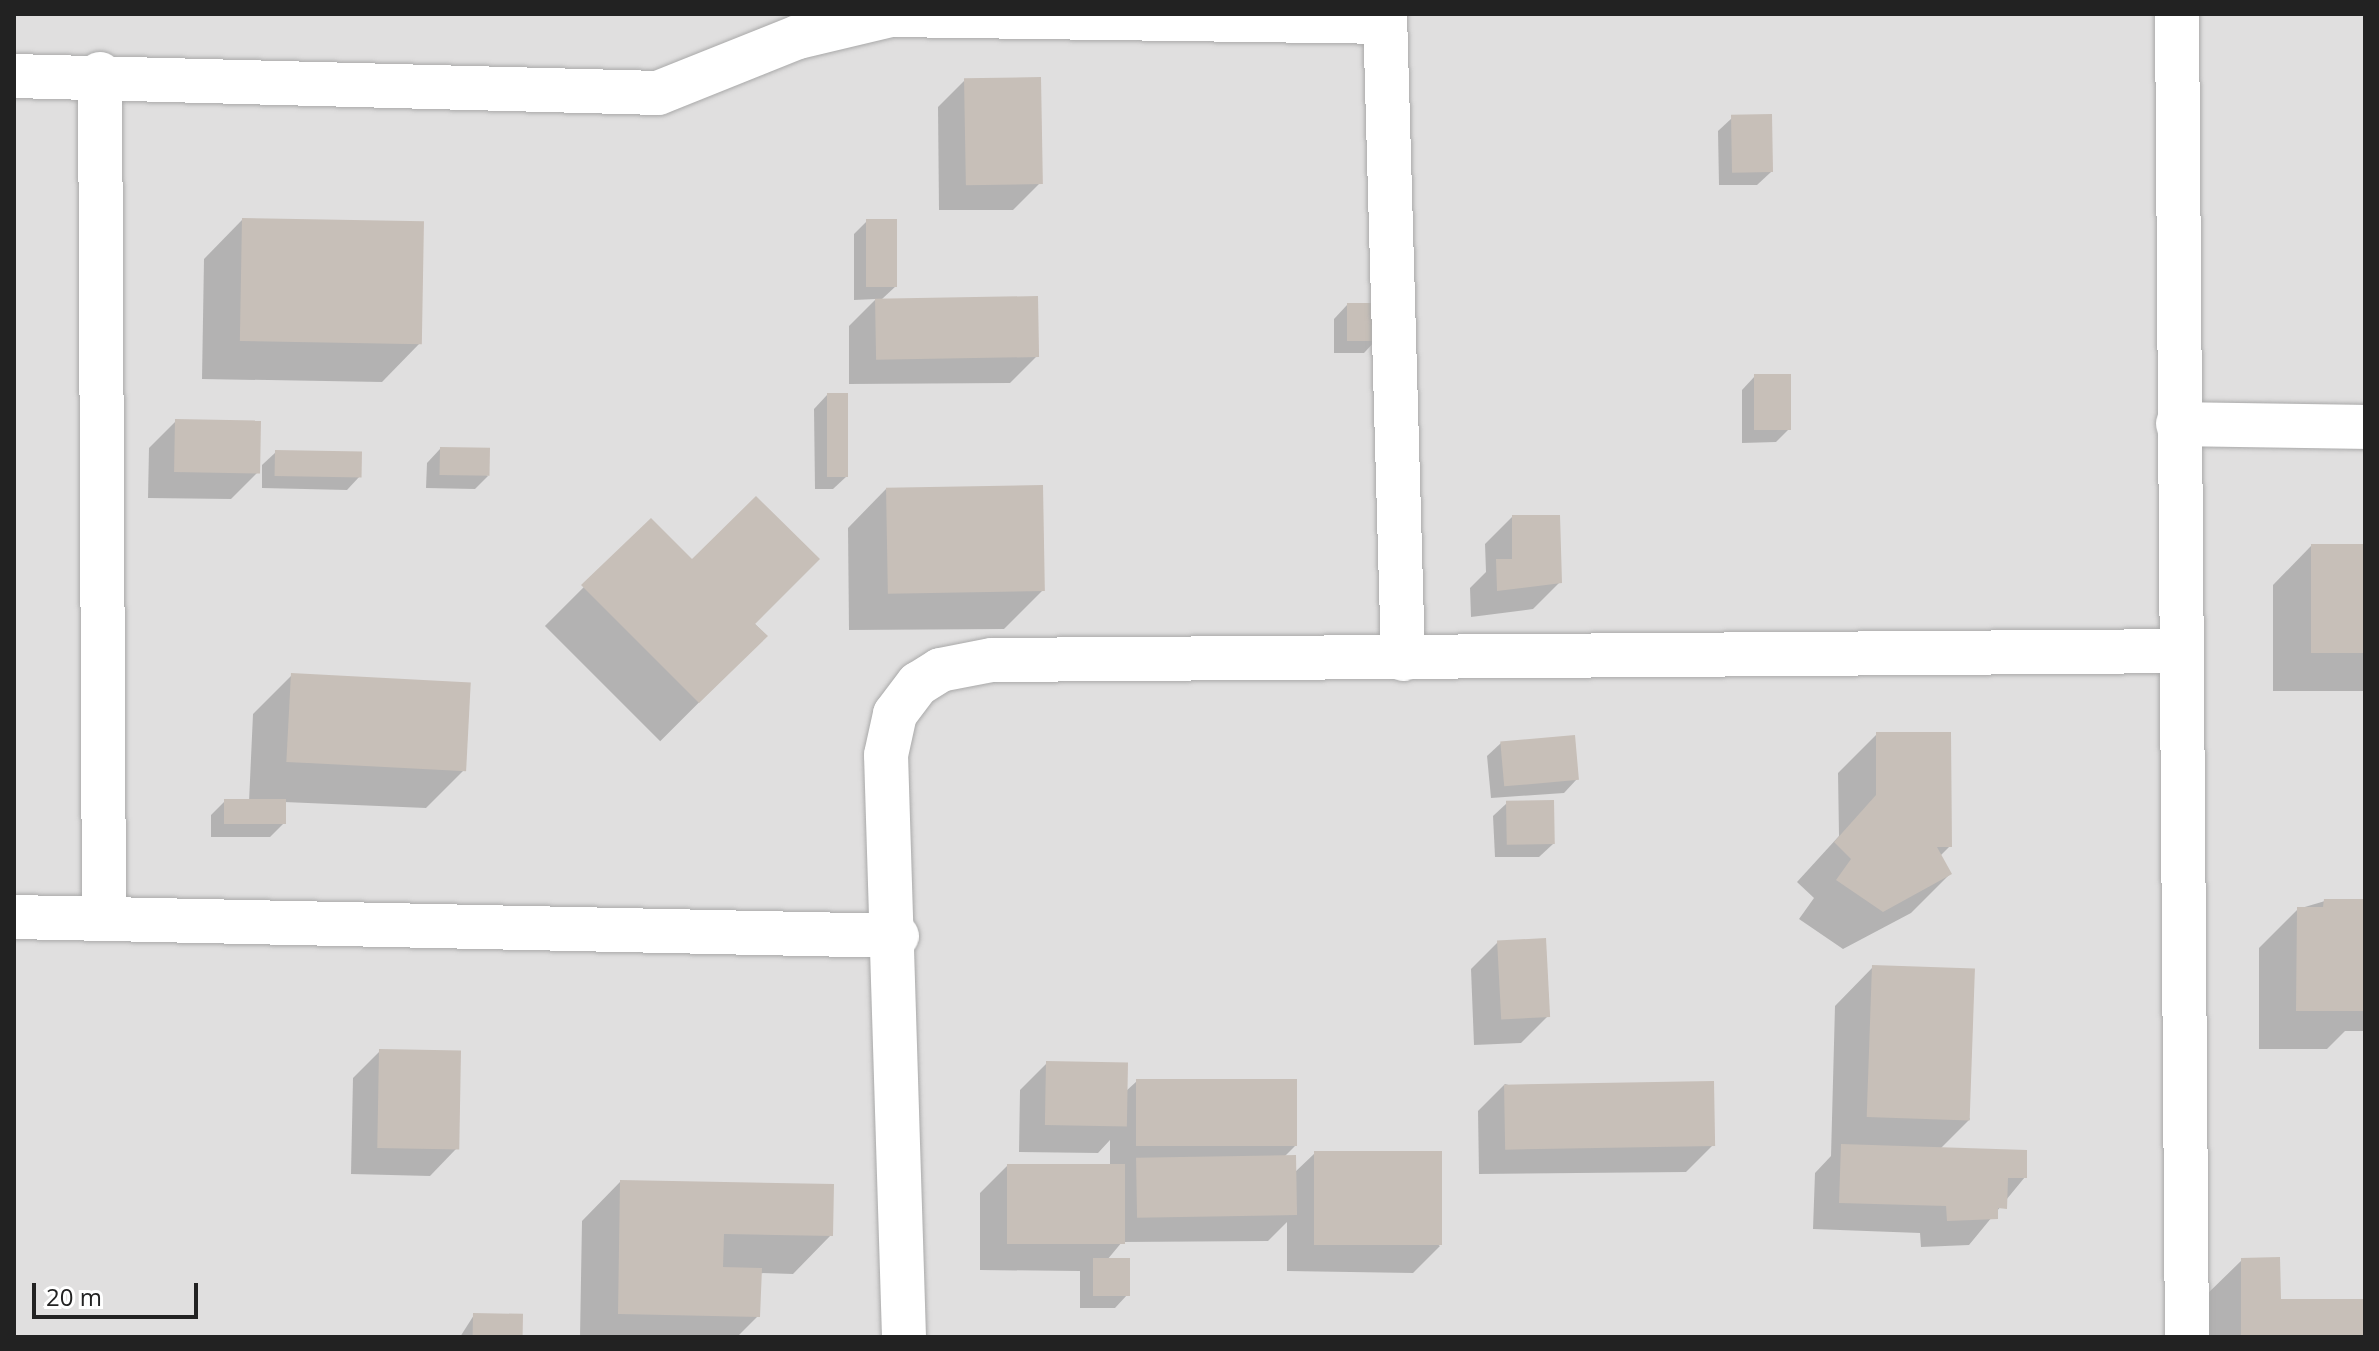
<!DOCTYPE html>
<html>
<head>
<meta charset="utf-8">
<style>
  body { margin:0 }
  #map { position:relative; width:2379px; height:1351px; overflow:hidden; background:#f2efe9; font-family:"Open Sans",sans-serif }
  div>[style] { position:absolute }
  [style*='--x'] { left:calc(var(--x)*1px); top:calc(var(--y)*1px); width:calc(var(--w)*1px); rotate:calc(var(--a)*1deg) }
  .residential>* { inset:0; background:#e0dfdf; transform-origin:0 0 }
  .shadow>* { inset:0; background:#0003; transform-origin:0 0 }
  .building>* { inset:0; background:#c7bfb8; transform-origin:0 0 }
  .roads { filter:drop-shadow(0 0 2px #a9a9a9) drop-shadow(0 0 2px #a9a9a9) }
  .minor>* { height:44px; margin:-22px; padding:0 22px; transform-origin:22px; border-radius:22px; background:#fff }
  span { translate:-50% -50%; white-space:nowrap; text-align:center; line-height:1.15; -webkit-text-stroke:7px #fff; paint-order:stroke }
  .frame { position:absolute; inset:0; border:16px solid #222; pointer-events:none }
  .scale { position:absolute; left:32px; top:1283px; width:166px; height:36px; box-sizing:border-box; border:4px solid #222; border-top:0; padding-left:10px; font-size:24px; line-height:28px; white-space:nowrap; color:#222; -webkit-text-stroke:6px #fff; paint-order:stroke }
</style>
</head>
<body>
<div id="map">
  <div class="residential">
    <div style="left:14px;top:14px;width:2351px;height:1323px"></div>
  </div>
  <div class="shadow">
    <div style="clip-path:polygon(965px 80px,1040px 183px,1013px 210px,939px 210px,938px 107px)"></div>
    <div style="clip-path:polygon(1732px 118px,1771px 172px,1757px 185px,1719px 185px,1718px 131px)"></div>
    <div style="clip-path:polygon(242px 220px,420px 343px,382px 382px,202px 379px,204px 259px)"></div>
    <div style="clip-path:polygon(867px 221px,896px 286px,882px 299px,1037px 356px,1010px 383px,849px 384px,849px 326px,876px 299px,854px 300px,854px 234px)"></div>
    <div style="clip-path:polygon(1347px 305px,1377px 339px,1364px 353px,1334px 353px,1334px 319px)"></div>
    <div style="clip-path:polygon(1755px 376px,1789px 429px,1776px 442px,1742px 443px,1742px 390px)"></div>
    <div style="clip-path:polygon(827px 395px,847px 476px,833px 489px,815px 489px,814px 409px)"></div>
    <div style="clip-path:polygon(176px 421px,258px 472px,231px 499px,148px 498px,149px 448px)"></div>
    <div style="clip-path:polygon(440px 449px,488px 476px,475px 489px,426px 488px,427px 463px)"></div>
    <div style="clip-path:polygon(276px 452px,360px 476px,347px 490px,262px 488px,262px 465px)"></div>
    <div style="clip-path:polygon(886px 489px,1043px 590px,1004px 629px,849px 630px,848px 528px)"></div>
    <div style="clip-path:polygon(1512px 517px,1560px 582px,1533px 609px,1471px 617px,1470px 588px,1486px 572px,1485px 544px)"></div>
    <div style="left:651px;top:520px;width:163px;height:150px;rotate:45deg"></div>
    <div style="clip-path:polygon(2311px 546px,2365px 546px,2365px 691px,2273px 691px,2273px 585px)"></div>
    <div style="clip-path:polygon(292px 675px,465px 769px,426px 808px,284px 802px,284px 823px,270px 837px,211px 837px,211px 815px,224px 802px,249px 802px,253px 714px)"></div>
    <div style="clip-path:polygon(1877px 734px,1950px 846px,1940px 856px,1950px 874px,1911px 913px,1843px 949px,1799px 919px,1814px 898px,1797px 882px,1839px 836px,1838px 773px)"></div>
    <div style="clip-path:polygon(1501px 743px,1577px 779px,1564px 793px,1491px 798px,1487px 756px)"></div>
    <div style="clip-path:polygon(1507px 803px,1553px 844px,1539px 857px,1495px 857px,1493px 816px)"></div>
    <div style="clip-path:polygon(2325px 901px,2365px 901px,2365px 1031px,2345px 1031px,2327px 1049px,2259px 1049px,2259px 948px,2298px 909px)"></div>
    <div style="clip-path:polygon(1498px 942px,1548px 1016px,1521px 1043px,1474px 1045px,1471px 969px)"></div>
    <div style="clip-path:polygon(1873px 967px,1970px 1119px,1940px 1149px,2025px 1177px,1969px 1245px,1921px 1247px,1920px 1233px,1813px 1229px,1815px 1173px,1831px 1156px,1835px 1006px)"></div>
    <div style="clip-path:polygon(380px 1051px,456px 1149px,430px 1176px,351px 1174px,353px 1078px)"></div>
    <div style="clip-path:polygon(1047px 1063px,1125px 1092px,1137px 1081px,1295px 1146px,1284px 1157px,1294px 1173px,1315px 1153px,1440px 1246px,1413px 1273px,1287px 1271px,1287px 1222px,1268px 1241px,1122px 1242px,1107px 1260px,1128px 1294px,1115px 1308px,1080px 1308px,1080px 1271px,980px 1270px,980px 1193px,1007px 1166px,1110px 1167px,1110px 1140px,1098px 1153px,1019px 1152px,1020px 1090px)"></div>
    <div style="clip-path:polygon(1505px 1084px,1713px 1145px,1686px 1172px,1479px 1174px,1478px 1111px)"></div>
    <div style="clip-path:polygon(620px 1182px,831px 1235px,793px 1274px,759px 1273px,758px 1316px,737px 1337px,580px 1337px,582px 1221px)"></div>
    <div style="clip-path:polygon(2242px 1260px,2279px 1301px,2365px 1301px,2365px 1337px,2203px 1337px,2203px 1298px)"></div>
    <div style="clip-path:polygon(474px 1315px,521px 1337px,460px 1337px)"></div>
  </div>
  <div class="building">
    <div style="left:1041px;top:77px;width:107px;height:77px;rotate:89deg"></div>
    <div style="left:1772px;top:114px;width:58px;height:41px;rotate:89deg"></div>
    <div style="left:242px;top:218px;width:182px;height:123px;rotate:1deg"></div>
    <div style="left:866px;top:219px;width:31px;height:68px"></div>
    <div style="left:1038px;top:296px;width:61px;height:163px;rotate:89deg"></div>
    <div style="left:1347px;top:303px;width:32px;height:38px"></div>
    <div style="left:1754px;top:374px;width:37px;height:56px"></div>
    <div style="left:827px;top:393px;width:21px;height:84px"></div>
    <div style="left:175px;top:419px;width:86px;height:53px;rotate:1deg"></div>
    <div style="left:440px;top:447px;width:50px;height:28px;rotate:1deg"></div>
    <div style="left:275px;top:450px;width:87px;height:26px;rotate:1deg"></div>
    <div style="left:1043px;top:485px;width:106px;height:157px;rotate:89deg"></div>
    <div style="clip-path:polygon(756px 496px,820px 559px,755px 624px,768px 636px,699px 703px,581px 585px,651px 518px,692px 559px)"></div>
    <div style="clip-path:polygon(1512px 515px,1560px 515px,1562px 583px,1497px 591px,1496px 559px,1512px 559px)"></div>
    <div style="left:2311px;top:544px;width:54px;height:109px"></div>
    <div style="left:291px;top:673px;width:180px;height:89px;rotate:3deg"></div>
    <div style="clip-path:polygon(1876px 732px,1951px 732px,1952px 847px,1937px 847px,1952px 874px,1883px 912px,1836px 880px,1851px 859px,1834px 842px,1876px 795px)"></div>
    <div style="left:1575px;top:735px;width:45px;height:75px;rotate:85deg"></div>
    <div style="left:286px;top:799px;width:25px;height:62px;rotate:90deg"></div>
    <div style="left:1554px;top:800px;width:44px;height:48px;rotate:89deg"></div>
    <div style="clip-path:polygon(2324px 899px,2365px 899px,2365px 1011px,2296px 1011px,2297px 907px,2323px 907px)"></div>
    <div style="left:1546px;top:938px;width:79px;height:49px;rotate:87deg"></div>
    <div style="left:1872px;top:965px;width:103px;height:152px;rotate:2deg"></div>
    <div style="left:379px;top:1049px;width:82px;height:99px;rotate:1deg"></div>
    <div style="left:1046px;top:1061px;width:82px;height:64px;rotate:1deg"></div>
    <div style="left:1136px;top:1079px;width:161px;height:67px"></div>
    <div style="left:1714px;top:1081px;width:65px;height:210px;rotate:89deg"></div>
    <div style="clip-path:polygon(1841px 1144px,2027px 1150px,2027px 1178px,2008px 1178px,2007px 1209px,1998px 1208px,1998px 1219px,1947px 1221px,1946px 1206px,1839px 1203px)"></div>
    <div style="left:1314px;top:1151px;width:128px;height:94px"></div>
    <div style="left:1296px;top:1155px;width:60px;height:160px;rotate:89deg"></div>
    <div style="left:1007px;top:1164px;width:118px;height:80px"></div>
    <div style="clip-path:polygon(620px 1180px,834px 1184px,833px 1236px,724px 1234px,723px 1267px,762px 1268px,760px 1317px,618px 1314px)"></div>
    <div style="clip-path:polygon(2280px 1257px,2281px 1299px,2365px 1299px,2365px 1337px,2241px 1337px,2241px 1258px)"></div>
    <div style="left:1093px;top:1258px;width:37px;height:38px"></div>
    <div style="left:473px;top:1313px;width:50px;height:24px;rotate:1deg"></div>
  </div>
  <div class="roads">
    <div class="minor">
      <div style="--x:1385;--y:14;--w:645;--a:88.4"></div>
      <div style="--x:2177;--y:14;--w:1323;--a:89.57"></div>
      <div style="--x:100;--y:74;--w:844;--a:89.73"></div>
      <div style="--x:14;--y:76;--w:644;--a:1.51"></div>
      <div style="--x:658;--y:93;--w:151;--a:-21.8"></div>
      <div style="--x:798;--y:37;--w:96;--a:-13.3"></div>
      <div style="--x:891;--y:15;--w:494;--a:0.8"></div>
      <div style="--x:2178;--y:424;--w:187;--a:0.9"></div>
      <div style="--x:14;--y:917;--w:883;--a:1.23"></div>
      <div style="--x:904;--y:1337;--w:582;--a:-91.77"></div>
      <div style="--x:886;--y:755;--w:42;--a:-77.6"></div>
      <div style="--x:895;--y:714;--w:38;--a:-53"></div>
      <div style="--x:918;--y:684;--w:26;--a:-32"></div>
      <div style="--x:940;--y:670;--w:53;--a:-10.9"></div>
      <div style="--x:992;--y:660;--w:1187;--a:-0.43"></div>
    </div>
  </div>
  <div class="frame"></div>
  <div class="scale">20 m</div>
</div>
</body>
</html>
